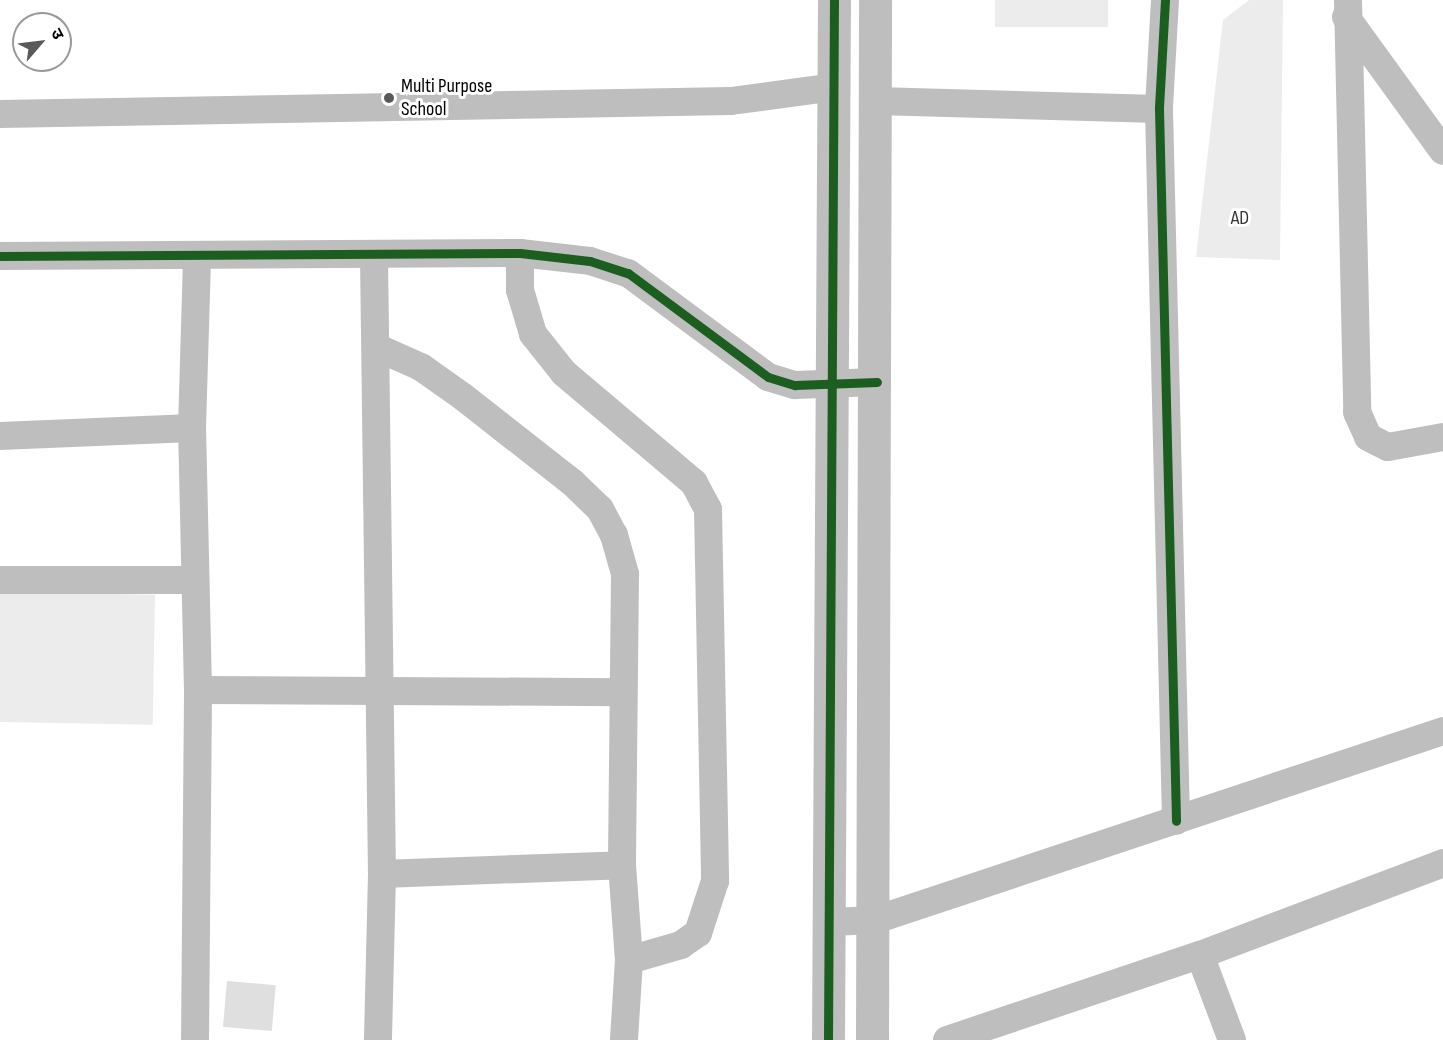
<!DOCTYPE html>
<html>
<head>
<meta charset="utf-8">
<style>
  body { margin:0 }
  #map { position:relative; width:1443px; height:1040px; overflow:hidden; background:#fff; font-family:"Sofia Sans Condensed","Noto Sans Devanagari",sans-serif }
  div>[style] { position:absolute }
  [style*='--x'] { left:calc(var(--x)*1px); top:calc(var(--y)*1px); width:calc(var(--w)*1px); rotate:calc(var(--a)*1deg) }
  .green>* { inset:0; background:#ececec; transform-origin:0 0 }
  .building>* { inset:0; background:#dfdfdf; transform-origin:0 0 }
  .minor>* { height:28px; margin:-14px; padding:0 14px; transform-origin:14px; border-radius:14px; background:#bebebe }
  .tertiary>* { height:33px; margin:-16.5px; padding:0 16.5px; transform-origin:16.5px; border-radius:16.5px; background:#bebebe }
  .cycleway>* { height:9px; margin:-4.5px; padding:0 4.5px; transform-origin:4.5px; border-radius:4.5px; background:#1b5e20 }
  .dots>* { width:16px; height:16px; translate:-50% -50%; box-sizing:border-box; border:3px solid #fff; border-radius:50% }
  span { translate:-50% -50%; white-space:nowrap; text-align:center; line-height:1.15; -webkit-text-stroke:6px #fff; paint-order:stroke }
  .poi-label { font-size:20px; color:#000 }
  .left { translate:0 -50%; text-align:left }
  .park-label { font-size:20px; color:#333 }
  .north { position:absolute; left:12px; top:12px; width:60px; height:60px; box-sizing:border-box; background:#fff; border:2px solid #999; border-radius:50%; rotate:62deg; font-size:16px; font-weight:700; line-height:24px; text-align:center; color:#000 }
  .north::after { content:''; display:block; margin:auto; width:21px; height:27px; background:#595959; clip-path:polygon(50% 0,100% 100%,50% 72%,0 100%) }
</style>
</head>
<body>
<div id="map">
  <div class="green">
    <div style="left:995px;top:0;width:113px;height:27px"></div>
    <div style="clip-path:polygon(1249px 0,1283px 0,1280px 260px,1196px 257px,1223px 20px)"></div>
    <div style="left:0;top:592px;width:155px;height:130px;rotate:1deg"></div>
  </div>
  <div class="building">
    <div style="left:227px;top:981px;width:49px;height:46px;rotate:5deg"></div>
  </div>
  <div class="minor">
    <div style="--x:1165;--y:0;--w:109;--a:93.2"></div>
    <div style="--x:1159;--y:109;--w:712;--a:88.63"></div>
    <div style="--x:1348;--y:0;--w:412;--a:88.7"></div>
    <div style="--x:1357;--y:412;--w:27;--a:66"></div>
    <div style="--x:1368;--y:437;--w:22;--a:27"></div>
    <div style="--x:1388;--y:447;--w:56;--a:-10.3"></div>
    <div style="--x:1346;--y:17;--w:165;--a:54.1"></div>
    <div style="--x:876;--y:101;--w:283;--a:1.6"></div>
    <div style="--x:0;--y:114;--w:731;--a:-1.02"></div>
    <div style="--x:731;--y:101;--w:104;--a:-7.7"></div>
    <div style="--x:520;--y:253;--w:37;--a:90"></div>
    <div style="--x:520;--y:290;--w:46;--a:73.5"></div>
    <div style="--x:533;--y:334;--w:50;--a:51.5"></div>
    <div style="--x:564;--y:373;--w:170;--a:40.2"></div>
    <div style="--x:694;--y:483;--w:30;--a:62"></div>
    <div style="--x:708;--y:509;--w:372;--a:88.9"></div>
    <div style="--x:715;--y:881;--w:55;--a:108.1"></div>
    <div style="--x:698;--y:933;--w:21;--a:145"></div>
    <div style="--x:681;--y:945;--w:54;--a:163.9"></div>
    <div style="--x:0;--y:256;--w:520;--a:-0.33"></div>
    <div style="--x:520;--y:253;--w:70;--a:6.5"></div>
    <div style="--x:590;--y:261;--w:40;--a:18"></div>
    <div style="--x:628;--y:273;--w:174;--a:36.6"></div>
    <div style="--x:768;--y:377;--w:28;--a:17"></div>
    <div style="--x:795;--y:385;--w:82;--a:-2.1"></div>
    <div style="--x:374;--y:256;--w:618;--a:89.26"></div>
    <div style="--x:382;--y:874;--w:166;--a:91.4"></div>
    <div style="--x:376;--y:347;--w:49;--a:24"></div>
    <div style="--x:421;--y:367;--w:50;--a:35.3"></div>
    <div style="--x:462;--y:396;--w:141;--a:38.1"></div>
    <div style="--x:573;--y:483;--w:37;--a:44"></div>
    <div style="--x:600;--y:509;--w:30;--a:62"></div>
    <div style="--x:614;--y:535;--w:41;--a:74.2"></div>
    <div style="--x:625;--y:574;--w:291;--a:90.6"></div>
    <div style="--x:622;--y:865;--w:95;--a:85.8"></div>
    <div style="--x:629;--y:960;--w:80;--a:93.6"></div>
    <div style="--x:0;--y:436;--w:192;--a:-2.4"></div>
    <div style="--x:0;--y:580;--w:195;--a:0"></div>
    <div style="--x:198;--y:690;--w:425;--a:0.3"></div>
    <div style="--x:382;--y:874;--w:240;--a:-2.1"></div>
    <div style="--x:832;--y:922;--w:43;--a:-2.7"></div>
    <div style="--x:875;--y:920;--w:599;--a:-18.4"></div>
    <div style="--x:1200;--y:955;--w:91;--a:69.4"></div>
    <div style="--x:195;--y:1040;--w:350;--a:-89.5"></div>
    <div style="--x:198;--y:690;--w:262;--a:-91.3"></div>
    <div style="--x:192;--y:428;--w:170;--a:-88.3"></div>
    <div style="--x:947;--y:1040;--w:267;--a:-18.6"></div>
    <div style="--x:1200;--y:955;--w:260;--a:-20.7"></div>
  </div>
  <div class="tertiary">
    <div style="--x:828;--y:1040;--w:1040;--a:-89.67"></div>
    <div style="--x:872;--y:1040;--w:1040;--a:-89.83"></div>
  </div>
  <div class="cycleway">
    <div style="--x:1165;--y:0;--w:109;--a:93.2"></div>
    <div style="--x:1159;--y:109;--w:712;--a:88.63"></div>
    <div style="--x:0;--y:256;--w:520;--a:-0.33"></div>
    <div style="--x:520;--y:253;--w:70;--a:6.5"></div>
    <div style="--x:590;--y:261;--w:40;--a:18"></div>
    <div style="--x:628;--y:273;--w:174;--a:36.6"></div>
    <div style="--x:768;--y:377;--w:28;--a:17"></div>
    <div style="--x:795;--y:385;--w:82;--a:-2.1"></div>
    <div style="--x:828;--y:1040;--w:1040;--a:-89.67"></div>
  </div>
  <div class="dots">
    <div style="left:389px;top:98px;background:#595959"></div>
  </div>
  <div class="poi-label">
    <span class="left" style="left:401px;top:98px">Multi Purpose<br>School</span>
  </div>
  <div class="park-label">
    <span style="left:1240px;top:218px">AD</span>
  </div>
  <div class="north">उ</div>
</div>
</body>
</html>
